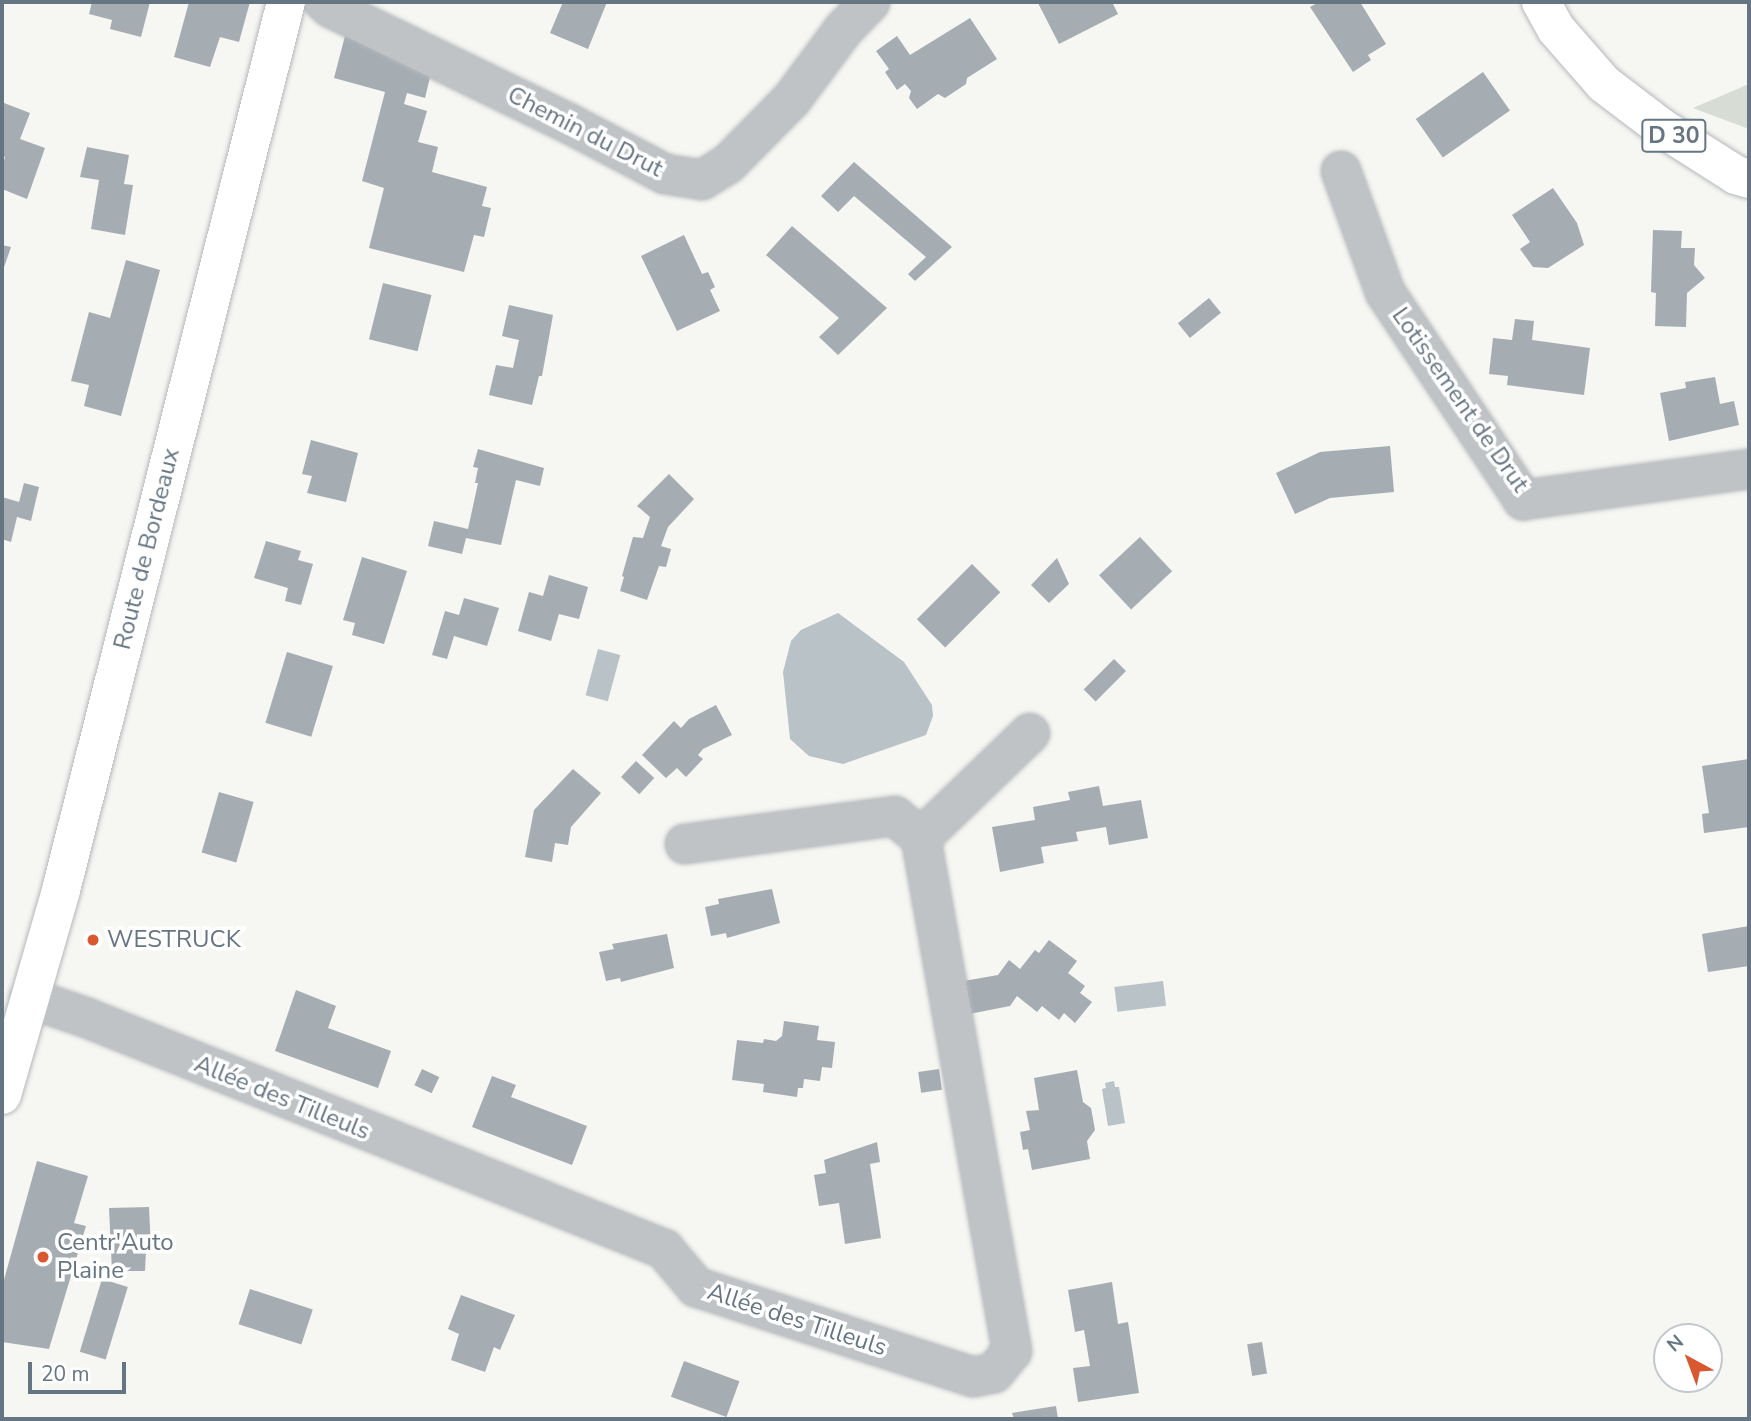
<!DOCTYPE html>
<html>
<head>
<meta charset="utf-8">
<style>
  body { margin:0 }
  #map { position:relative; width:1751px; height:1421px; overflow:hidden; background:#f6f6f2; font-family:"Nunito Sans",sans-serif }
  div>[style] { position:absolute }
  [style*='--x'] { left:calc(var(--x)*1px); top:calc(var(--y)*1px); width:calc(var(--w)*1px); rotate:calc(var(--a)*1deg) }
  .green>* { inset:0; background:#d7dcd4 }
  .water>* { inset:0; background:#b8c2c7; transform-origin:0 0 }
  .building>* { inset:0; background:#a5adb3; transform-origin:0 0 }
  .roads { filter:drop-shadow(0 0 2px #b4b8bc) drop-shadow(0 0 2px #b4b8bc) }
  .minor>* { height:38px; margin:-19px; padding:0 19px; transform-origin:19px; border-radius:19px; background:#bfc3c6 }
  .major>* { height:38px; margin:-19px; padding:0 19px; transform-origin:19px; border-radius:19px; background:#fff }
  .dots>* { width:19px; height:19px; translate:-50% -50%; box-sizing:border-box; border:4px solid #fff; border-radius:50% }
  span { translate:-50% -50%; white-space:nowrap; text-align:center; line-height:1.15; -webkit-text-stroke:7px #fff; paint-order:stroke }
  .shield-label span { padding:2px 5px; background:#fff; border:2px solid; border-radius:5px; -webkit-text-stroke-width:0 }
  .shield-label { font-size:23px; color:#667582; font-weight:700 }
  .street-label { font-size:24px; color:#667582 }
  .poi-label { font-size:24px; color:#667582 }
  .left { translate:0 -50%; text-align:left }
  .frame { position:absolute; inset:0; border:4px solid #667582; pointer-events:none }
  .north { position:absolute; left:1653px; top:1323px; width:70px; height:70px; box-sizing:border-box; background:#fff; border:2px solid #c2c8cd; border-radius:50%; rotate:319deg; font-size:19px; font-weight:700; line-height:28px; text-align:center; color:#667582 }
  .north::after { content:''; display:block; margin:auto; width:24px; height:32px; background:#d9582f; clip-path:polygon(50% 0,100% 100%,50% 72%,0 100%) }
  .scale { position:absolute; left:28px; top:1362px; width:98px; height:32px; box-sizing:border-box; border:4px solid #667582; border-top:0; padding-left:9px; font-size:21px; line-height:24px; white-space:nowrap; color:#667582; -webkit-text-stroke:5px #fff; paint-order:stroke }
</style>
</head>
<body>
<div id="map">
  <div class="green">
    <div style="clip-path:polygon(1749px 84px,1749px 129px,1693px 108px)"></div>
  </div>
  <div class="water">
    <div style="clip-path:polygon(838px 613px,904px 662px,932px 705px,933px 716px,926px 735px,843px 764px,809px 756px,790px 739px,783px 672px,791px 641px,801px 630px)"></div>
    <div style="left:598px;top:649px;width:23px;height:48px;rotate:15deg"></div>
    <div style="left:1163px;top:981px;width:25px;height:49px;rotate:83deg"></div>
    <div style="clip-path:polygon(1114px 1081px,1115px 1087px,1119px 1087px,1125px 1123px,1108px 1126px,1102px 1089px,1106px 1088px,1105px 1083px)"></div>
  </div>
  <div class="building">
    <div style="clip-path:polygon(92px 2px,150px 2px,141px 37px,110px 29px,112px 20px,89px 14px)"></div>
    <div style="clip-path:polygon(189px 2px,250px 2px,239px 42px,220px 37px,210px 67px,174px 57px)"></div>
    <div style="clip-path:polygon(563px 2px,607px 2px,588px 49px,550px 33px)"></div>
    <div style="clip-path:polygon(1041px 2px,1112px 2px,1118px 14px,1059px 44px,1038px 3px)"></div>
    <div style="clip-path:polygon(1319px 2px,1360px 2px,1386px 44px,1368px 55px,1371px 60px,1353px 72px,1310px 7px)"></div>
    <div style="clip-path:polygon(970px 18px,997px 59px,967px 78px,966px 84px,945px 98px,938px 94px,917px 109px,909px 98px,911px 91px,905px 84px,897px 90px,885px 72px,889px 69px,876px 51px,897px 36px,910px 55px)"></div>
    <div style="clip-path:polygon(345px 36px,432px 69px,425px 98px,407px 93px,404px 104px,427px 111px,418px 142px,438px 147px,432px 172px,487px 187px,482px 206px,491px 208px,484px 237px,474px 235px,464px 272px,369px 248px,384px 188px,362px 181px,385px 92px,334px 78px)"></div>
    <div style="left:1483px;top:72px;width:47px;height:82px;rotate:55deg"></div>
    <div style="clip-path:polygon(4px 103px,30px 113px,20px 139px,45px 148px,27px 199px,2px 189px,2px 167px,5px 157px,2px 156px)"></div>
    <div style="clip-path:polygon(87px 147px,129px 155px,124px 184px,133px 185px,125px 235px,91px 229px,99px 180px,80px 177px)"></div>
    <div style="clip-path:polygon(854px 162px,952px 247px,915px 281px,908px 274px,926px 257px,854px 196px,838px 212px,821px 196px)"></div>
    <div style="clip-path:polygon(1553px 188px,1577px 223px,1584px 245px,1548px 268px,1533px 267px,1520px 249px,1530px 242px,1512px 215px)"></div>
    <div style="clip-path:polygon(792px 226px,887px 308px,838px 355px,819px 337px,839px 318px,766px 255px)"></div>
    <div style="clip-path:polygon(1653px 230px,1682px 231px,1681px 248px,1695px 248px,1694px 265px,1705px 278px,1687px 293px,1686px 327px,1655px 326px,1656px 293px,1651px 292px)"></div>
    <div style="clip-path:polygon(684px 235px,702px 274px,708px 272px,715px 287px,710px 290px,720px 311px,677px 331px,641px 256px)"></div>
    <div style="clip-path:polygon(2px 245px,11px 247px,2px 273px)"></div>
    <div style="clip-path:polygon(126px 260px,160px 270px,121px 416px,84px 406px,89px 385px,71px 381px,89px 312px,110px 318px)"></div>
    <div style="left:383px;top:283px;width:50px;height:58px;rotate:14deg"></div>
    <div style="left:1209px;top:298px;width:19px;height:40px;rotate:51deg"></div>
    <div style="clip-path:polygon(509px 305px,553px 315px,542px 376px,539px 376px,532px 405px,489px 395px,496px 365px,513px 368px,519px 340px,502px 336px)"></div>
    <div style="clip-path:polygon(1515px 319px,1534px 321px,1532px 340px,1590px 348px,1584px 395px,1507px 385px,1508px 376px,1489px 374px,1493px 338px,1512px 340px)"></div>
    <div style="clip-path:polygon(1715px 377px,1720px 404px,1734px 401px,1739px 425px,1669px 441px,1660px 393px,1686px 388px,1685px 382px)"></div>
    <div style="clip-path:polygon(311px 440px,358px 453px,346px 502px,307px 493px,312px 476px,302px 474px)"></div>
    <div style="clip-path:polygon(1390px 446px,1394px 492px,1330px 498px,1295px 514px,1276px 473px,1320px 452px)"></div>
    <div style="clip-path:polygon(478px 449px,544px 468px,540px 486px,516px 480px,501px 545px,466px 538px,462px 554px,428px 546px,434px 521px,468px 529px,478px 483px,475px 483px,478px 468px,473px 467px)"></div>
    <div style="clip-path:polygon(669px 474px,694px 499px,668px 527px,661px 546px,671px 549px,666px 567px,659px 566px,647px 600px,620px 591px,624px 577px,622px 576px,633px 537px,643px 538px,650px 517px,637px 506px)"></div>
    <div style="clip-path:polygon(24px 483px,39px 487px,31px 521px,17px 517px,11px 542px,2px 539px,2px 497px,19px 502px)"></div>
    <div style="left:1140px;top:537px;width:47px;height:56px;rotate:47deg"></div>
    <div style="clip-path:polygon(266px 541px,301px 551px,298px 560px,313px 564px,301px 605px,285px 601px,288px 588px,254px 578px)"></div>
    <div style="clip-path:polygon(362px 557px,407px 571px,384px 644px,352px 635px,355px 623px,343px 620px)"></div>
    <div style="clip-path:polygon(1057px 558px,1069px 584px,1049px 603px,1031px 585px)"></div>
    <div style="left:972px;top:564px;width:40px;height:78px;rotate:45deg"></div>
    <div style="clip-path:polygon(549px 575px,588px 587px,579px 619px,559px 614px,551px 641px,518px 631px,529px 592px,543px 596px)"></div>
    <div style="clip-path:polygon(464px 598px,499px 608px,487px 646px,454px 636px,447px 659px,432px 655px,445px 611px,459px 615px)"></div>
    <div style="left:287px;top:652px;width:48px;height:74px;rotate:17deg"></div>
    <div style="left:1114px;top:659px;width:17px;height:43px;rotate:45deg"></div>
    <div style="clip-path:polygon(716px 705px,732px 735px,703px 749px,698px 755px,703px 759px,686px 777px,677px 768px,666px 778px,642px 755px,674px 721px,681px 728px,689px 719px)"></div>
    <div style="clip-path:polygon(1749px 759px,1749px 827px,1704px 833px,1702px 814px,1709px 813px,1702px 766px)"></div>
    <div style="left:636px;top:761px;width:25px;height:22px;rotate:43deg"></div>
    <div style="clip-path:polygon(573px 769px,601px 793px,571px 827px,568px 845px,555px 843px,552px 862px,525px 857px,534px 810px)"></div>
    <div style="clip-path:polygon(1099px 786px,1103px 806px,1141px 800px,1148px 838px,1109px 845px,1106px 827px,1076px 832px,1078px 841px,1041px 847px,1044px 863px,1000px 872px,992px 827px,1035px 820px,1033px 807px,1070px 800px,1068px 792px)"></div>
    <div style="left:219px;top:792px;width:36px;height:63px;rotate:16deg"></div>
    <div style="clip-path:polygon(772px 889px,780px 923px,727px 938px,726px 933px,711px 936px,705px 907px,719px 904px,718px 899px)"></div>
    <div style="clip-path:polygon(1749px 926px,1749px 966px,1708px 972px,1702px 934px)"></div>
    <div style="clip-path:polygon(667px 934px,674px 968px,621px 982px,620px 978px,606px 981px,599px 952px,614px 949px,612px 944px)"></div>
    <div style="clip-path:polygon(1049px 940px,1077px 961px,1068px 973px,1085px 986px,1080px 993px,1092px 1002px,1075px 1023px,1064px 1013px,1059px 1020px,1042px 1006px,1037px 1012px,1017px 996px,1010px 1006px,964px 1015px,958px 982px,998px 975px,1009px 960px,1020px 969px,1035px 950px,1039px 953px)"></div>
    <div style="clip-path:polygon(296px 990px,336px 1006px,328px 1028px,391px 1051px,378px 1088px,275px 1051px)"></div>
    <div style="clip-path:polygon(784px 1021px,819px 1026px,817px 1040px,835px 1042px,832px 1068px,822px 1067px,820px 1081px,804px 1079px,803px 1088px,798px 1088px,797px 1097px,763px 1092px,764px 1084px,732px 1080px,737px 1040px,763px 1043px,764px 1039px,776px 1041px,782px 1036px)"></div>
    <div style="left:422px;top:1069px;width:19px;height:18px;rotate:25deg"></div>
    <div style="left:939px;top:1069px;width:21px;height:21px;rotate:82deg"></div>
    <div style="clip-path:polygon(1077px 1070px,1083px 1102px,1091px 1108px,1095px 1130px,1087px 1141px,1090px 1159px,1032px 1170px,1028px 1149px,1023px 1150px,1020px 1132px,1030px 1130px,1026px 1111px,1039px 1110px,1034px 1078px)"></div>
    <div style="clip-path:polygon(492px 1076px,516px 1085px,511px 1097px,587px 1126px,572px 1165px,472px 1127px)"></div>
    <div style="clip-path:polygon(877px 1142px,880px 1162px,870px 1164px,881px 1238px,845px 1244px,839px 1203px,819px 1206px,814px 1175px,826px 1173px,824px 1160px)"></div>
    <div style="clip-path:polygon(37px 1161px,88px 1176px,74px 1223px,86px 1226px,49px 1349px,2px 1342px,2px 1287px)"></div>
    <div style="clip-path:polygon(149px 1207px,151px 1248px,146px 1250px,145px 1271px,112px 1271px,109px 1208px)"></div>
    <div style="left:102px;top:1279px;width:27px;height:76px;rotate:17deg"></div>
    <div style="clip-path:polygon(1112px 1282px,1118px 1324px,1128px 1322px,1139px 1393px,1078px 1402px,1073px 1368px,1090px 1366px,1084px 1330px,1075px 1332px,1068px 1290px)"></div>
    <div style="left:250px;top:1289px;width:66px;height:37px;rotate:18deg"></div>
    <div style="clip-path:polygon(461px 1295px,515px 1315px,500px 1350px,494px 1347px,485px 1372px,451px 1360px,459px 1334px,448px 1329px)"></div>
    <div style="left:1262px;top:1342px;width:32px;height:15px;rotate:81deg"></div>
    <div style="left:684px;top:1361px;width:59px;height:38px;rotate:20deg"></div>
    <div style="clip-path:polygon(1056px 1406px,1058px 1419px,1014px 1419px,1012px 1413px)"></div>
  </div>
  <div class="roads">
    <div class="minor">
      <div style="--x:324;--y:2;--w:9;--a:41"></div>
      <div style="--x:331;--y:8;--w:266;--a:25.9"></div>
      <div style="--x:570;--y:124;--w:107;--a:27.8"></div>
      <div style="--x:665;--y:174;--w:37;--a:9"></div>
      <div style="--x:702;--y:180;--w:31;--a:-32"></div>
      <div style="--x:728;--y:164;--w:91;--a:-45.4"></div>
      <div style="--x:792;--y:99;--w:86;--a:-53.5"></div>
      <div style="--x:843;--y:30;--w:39;--a:-46"></div>
      <div style="--x:1341;--y:171;--w:129;--a:70"></div>
      <div style="--x:1385;--y:292;--w:250;--a:56.4"></div>
      <div style="--x:1523;--y:500;--w:228;--a:-7.8"></div>
      <div style="--x:921;--y:838;--w:151;--a:-43.9"></div>
      <div style="--x:29;--y:998;--w:61;--a:19"></div>
      <div style="--x:87;--y:1018;--w:622;--a:21.82"></div>
      <div style="--x:664;--y:1249;--w:50;--a:49.9"></div>
      <div style="--x:696;--y:1287;--w:291;--a:18"></div>
      <div style="--x:973;--y:1377;--w:21;--a:-11"></div>
      <div style="--x:994;--y:1373;--w:28;--a:-51"></div>
      <div style="--x:1012;--y:1351;--w:521;--a:-100.06"></div>
      <div style="--x:921;--y:838;--w:34;--a:-140"></div>
      <div style="--x:895;--y:816;--w:212;--a:172.4"></div>
    </div>
    <div class="major">
      <div style="--x:1541;--y:2;--w:31;--a:61"></div>
      <div style="--x:1556;--y:29;--w:73;--a:48.9"></div>
      <div style="--x:1604;--y:84;--w:73;--a:37.2"></div>
      <div style="--x:1662;--y:128;--w:88;--a:32.4"></div>
      <div style="--x:1736;--y:175;--w:14;--a:17"></div>
      <div style="--x:2;--y:1095;--w:213;--a:-73.9"></div>
      <div style="--x:61;--y:890;--w:916;--a:-75.78"></div>
    </div>
  </div>
  <div class="dots">
    <div style="left:93px;top:940px;background:#d9582f"></div>
    <div style="left:43px;top:1257px;background:#d9582f"></div>
  </div>
  <div class="shield-label">
    <span style="left:1674px;top:136px">D 30</span>
  </div>
  <div class="street-label">
    <span style="left:585px;top:132px;rotate:27deg">Chemin du Drut</span>
    <span style="left:1460px;top:400px;rotate:55deg">Lotissement de Drut</span>
    <span style="left:147px;top:549px;rotate:-76deg">Route de Bordeaux</span>
    <span style="left:282px;top:1098px;rotate:22deg">Allée des Tilleuls</span>
    <span style="left:797px;top:1320px;rotate:18deg">Allée des Tilleuls</span>
  </div>
  <div class="poi-label">
    <span class="left" style="left:107px;top:940px">WESTRUCK</span>
    <span class="left" style="left:57px;top:1257px">Centr'Auto<br>Plaine</span>
  </div>
  <div class="frame"></div>
  <div class="north">N</div>
  <div class="scale">20 m</div>
</div>
</body>
</html>
